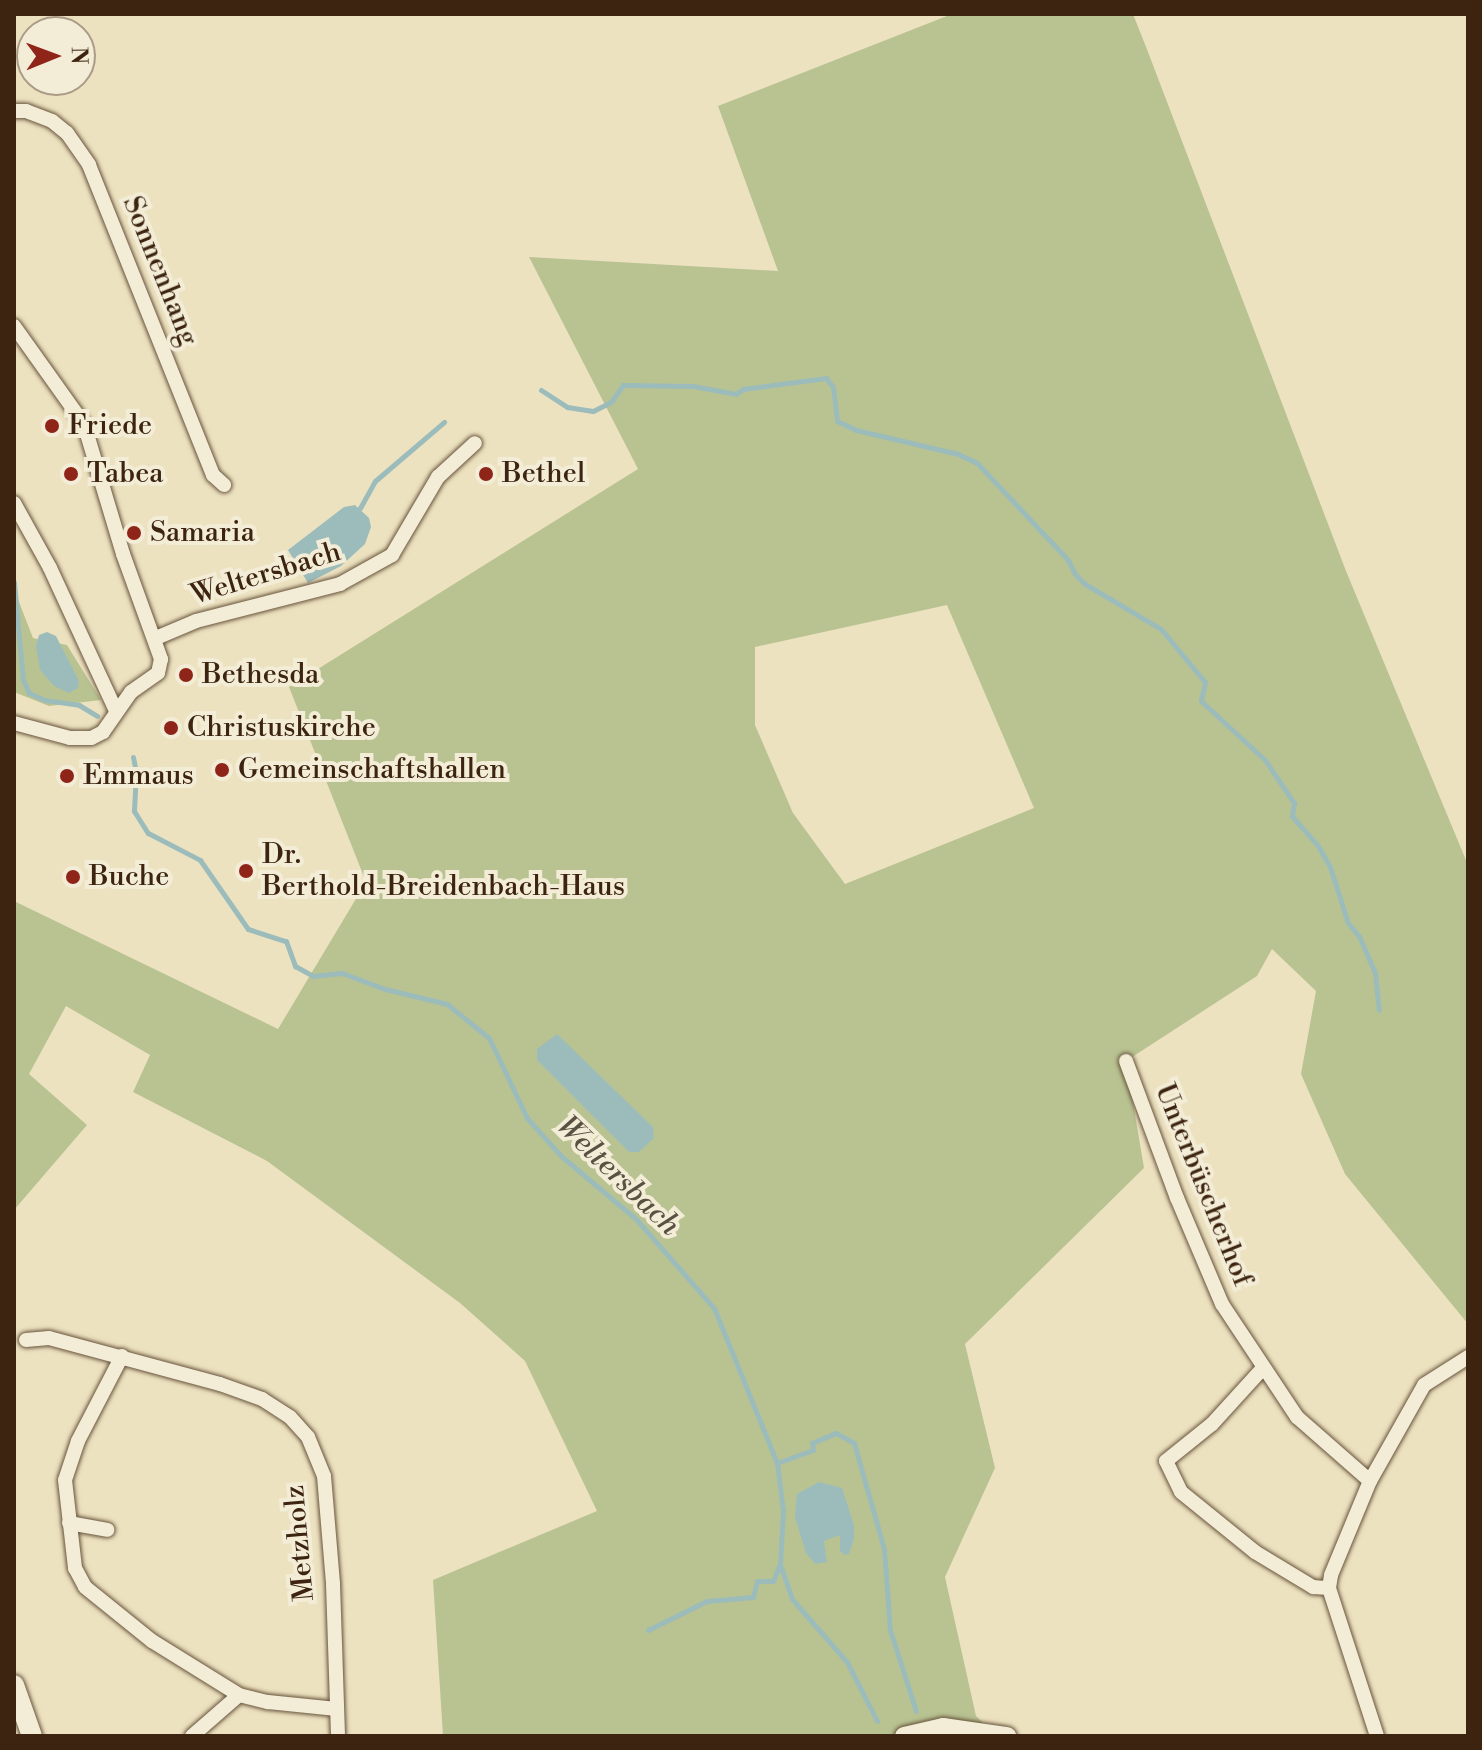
<!DOCTYPE html>
<html>
<head>
<meta charset="utf-8">
<style>
  body { margin:0 }
  #map { position:relative; width:1482px; height:1750px; overflow:hidden; background:#ede2c0; font-family:"Libre Bodoni",serif }
  div>[style] { position:absolute }
  [style*='--x'] { left:calc(var(--x)*1px); top:calc(var(--y)*1px); width:calc(var(--w)*1px); rotate:calc(var(--a)*1deg) }
  .green>* { inset:0; background:#b9c392 }
  .water>* { inset:0; background:#9cbcbb }
  .stream>* { height:5px; margin:-2.5px; padding:0 2.5px; transform-origin:2.5px; border-radius:2.5px; background:#9cbcbb }
  .roads { filter:drop-shadow(0 0 2px #68543c) drop-shadow(0 0 2px #68543c) }
  .minor>* { height:14px; margin:-7px; padding:0 7px; transform-origin:7px; border-radius:7px; background:#f3ecd6 }
  .tertiary>* { height:18px; margin:-9px; padding:0 9px; transform-origin:9px; border-radius:9px; background:#f3ecd6 }
  .secondary>* { height:20px; margin:-10px; padding:0 10px; transform-origin:10px; border-radius:10px; background:#f3ecd6 }
  .dots>* { width:22px; height:22px; translate:-50% -50%; box-sizing:border-box; border:4px solid #f3ecd6; border-radius:50% }
  span { translate:-50% -50%; white-space:nowrap; text-align:center; line-height:1.15; -webkit-text-stroke:8px #f3ecd6; paint-order:stroke }
  .street-label { font-size:28px; color:#3c2410 }
  .poi-label { font-size:28px; color:#3c2410 }
  .left { translate:0 -50%; text-align:left }
  .water-label { font-size:30px; color:#595243; font-style:italic }
  .frame { position:absolute; inset:0; border:16px solid #3c2410; pointer-events:none }
  .north { position:absolute; left:16px; top:16px; width:80px; height:80px; box-sizing:border-box; background:#f3ecd6; border:2px solid #aa9c87; border-radius:50%; rotate:89deg; font-size:22px; font-weight:700; line-height:32px; text-align:center; color:#3c2410 }
  .north::after { content:''; display:block; margin:auto; width:28px; height:36px; background:#8f2418; clip-path:polygon(50% 0,100% 100%,50% 72%,0 100%) }
</style>
</head>
<body>
<div id="map">
  <div class="green">
    <div style="clip-path:polygon(evenodd,952px 14px,1133px 14px,1148px 52px,1346px 571px,1468px 865px,1468px 1324px,1345px 1174px,1301px 1074px,1316px 991px,1272px 949px,1257px 976px,1126px 1061px,1144px 1168px,965px 1344px,995px 1468px,945px 1577px,976px 1716px,996px 1736px,443px 1736px,433px 1580px,597px 1511px,525px 1361px,460px 1303px,267px 1161px,133px 1092px,150px 1055px,66px 1006px,29px 1074px,87px 1125px,14px 1210px,14px 901px,278px 1029px,366px 882px,289px 687px,638px 469px,529px 257px,778px 271px,718px 106px,952px 14px,947px 605px,1034px 808px,845px 884px,793px 813px,755px 725px,755px 647px,947px 605px)"></div>
    <div style="clip-path:polygon(14px 589px,33px 638px,67px 645px,101px 700px,49px 706px,14px 692px)"></div>
  </div>
  <div class="water">
    <div style="clip-path:polygon(355px 505px,369px 518px,371px 527px,365px 544px,341px 566px,308px 583px,288px 550px,344px 507px)"></div>
    <div style="clip-path:polygon(47px 632px,56px 636px,79px 681px,78px 688px,69px 693px,54px 686px,40px 670px,36px 646px,39px 635px)"></div>
    <div style="clip-path:polygon(557px 1034px,653px 1127px,654px 1138px,639px 1152px,629px 1152px,537px 1060px,537px 1049px)"></div>
    <div style="clip-path:polygon(819px 1482px,842px 1488px,854px 1525px,854px 1539px,849px 1554px,844px 1555px,840px 1551px,840px 1535px,824px 1541px,827px 1562px,815px 1564px,806px 1553px,795px 1517px,797px 1494px)"></div>
  </div>
  <div class="stream">
    <div style="--x:541;--y:390;--w:31;--a:33"></div>
    <div style="--x:567;--y:407;--w:26;--a:9"></div>
    <div style="--x:593;--y:411;--w:20;--a:-27"></div>
    <div style="--x:611;--y:402;--w:21;--a:-55"></div>
    <div style="--x:623;--y:385;--w:70;--a:0.8"></div>
    <div style="--x:693;--y:386;--w:44;--a:10.5"></div>
    <div style="--x:736;--y:394;--w:9;--a:-36"></div>
    <div style="--x:743;--y:389;--w:84;--a:-7.5"></div>
    <div style="--x:826;--y:378;--w:11;--a:52"></div>
    <div style="--x:833;--y:387;--w:34;--a:83"></div>
    <div style="--x:837;--y:421;--w:21;--a:25"></div>
    <div style="--x:856;--y:430;--w:105;--a:13.2"></div>
    <div style="--x:958;--y:454;--w:21;--a:25"></div>
    <div style="--x:977;--y:463;--w:133;--a:46.8"></div>
    <div style="--x:1068;--y:560;--w:16;--a:63"></div>
    <div style="--x:1075;--y:574;--w:14;--a:45"></div>
    <div style="--x:1085;--y:584;--w:88;--a:30.6"></div>
    <div style="--x:1161;--y:629;--w:69;--a:50.3"></div>
    <div style="--x:1205;--y:682;--w:19;--a:102"></div>
    <div style="--x:1201;--y:701;--w:87;--a:42.7"></div>
    <div style="--x:1265;--y:760;--w:52;--a:56"></div>
    <div style="--x:1294;--y:803;--w:13;--a:99"></div>
    <div style="--x:1292;--y:816;--w:40;--a:49"></div>
    <div style="--x:1318;--y:846;--w:24;--a:60"></div>
    <div style="--x:1330;--y:867;--w:59;--a:72.2"></div>
    <div style="--x:1348;--y:923;--w:17;--a:50"></div>
    <div style="--x:1359;--y:936;--w:40;--a:66.6"></div>
    <div style="--x:1375;--y:973;--w:37;--a:84"></div>
    <div style="--x:360;--y:508;--w:31;--a:-61"></div>
    <div style="--x:375;--y:481;--w:91;--a:-40.5"></div>
    <div style="--x:14;--y:582;--w:98;--a:84.8"></div>
    <div style="--x:23;--y:680;--w:14;--a:65"></div>
    <div style="--x:29;--y:693;--w:17;--a:24"></div>
    <div style="--x:45;--y:700;--w:34;--a:8"></div>
    <div style="--x:79;--y:705;--w:21;--a:31"></div>
    <div style="--x:133;--y:757;--w:15;--a:79"></div>
    <div style="--x:136;--y:772;--w:39;--a:93"></div>
    <div style="--x:134;--y:811;--w:26;--a:58"></div>
    <div style="--x:148;--y:833;--w:59;--a:27.4"></div>
    <div style="--x:200;--y:860;--w:84;--a:55.2"></div>
    <div style="--x:248;--y:929;--w:40;--a:18"></div>
    <div style="--x:286;--y:941;--w:27;--a:70"></div>
    <div style="--x:295;--y:966;--w:21;--a:29"></div>
    <div style="--x:313;--y:976;--w:29;--a:-6"></div>
    <div style="--x:342;--y:973;--w:46;--a:20.4"></div>
    <div style="--x:385;--y:989;--w:64;--a:13.6"></div>
    <div style="--x:447;--y:1004;--w:54;--a:39"></div>
    <div style="--x:489;--y:1038;--w:89;--a:64.6"></div>
    <div style="--x:527;--y:1118;--w:51;--a:48.2"></div>
    <div style="--x:561;--y:1156;--w:98;--a:40"></div>
    <div style="--x:636;--y:1219;--w:118;--a:48.8"></div>
    <div style="--x:714;--y:1308;--w:167;--a:67.9"></div>
    <div style="--x:777;--y:1463;--w:38;--a:-20"></div>
    <div style="--x:813;--y:1450;--w:7;--a:-98"></div>
    <div style="--x:812;--y:1443;--w:26;--a:-23"></div>
    <div style="--x:836;--y:1433;--w:21;--a:29"></div>
    <div style="--x:854;--y:1443;--w:110;--a:74.2"></div>
    <div style="--x:884;--y:1549;--w:81;--a:85.8"></div>
    <div style="--x:890;--y:1630;--w:85;--a:72.2"></div>
    <div style="--x:777;--y:1463;--w:48;--a:82.9"></div>
    <div style="--x:783;--y:1511;--w:53;--a:93.2"></div>
    <div style="--x:780;--y:1564;--w:37;--a:71"></div>
    <div style="--x:792;--y:1599;--w:84;--a:48.9"></div>
    <div style="--x:847;--y:1662;--w:66;--a:63"></div>
    <div style="--x:648;--y:1630;--w:66;--a:-26.2"></div>
    <div style="--x:707;--y:1601;--w:46;--a:-5"></div>
    <div style="--x:753;--y:1597;--w:16;--a:-76"></div>
    <div style="--x:757;--y:1581;--w:16;--a:0"></div>
    <div style="--x:773;--y:1581;--w:18;--a:-68"></div>
  </div>
  <div class="roads">
    <div class="minor">
      <div style="--x:14;--y:111;--w:12;--a:0"></div>
      <div style="--x:26;--y:111;--w:28;--a:21"></div>
      <div style="--x:52;--y:121;--w:19;--a:39"></div>
      <div style="--x:67;--y:133;--w:39;--a:55"></div>
      <div style="--x:89;--y:165;--w:334;--a:68.2"></div>
      <div style="--x:213;--y:475;--w:15;--a:42"></div>
      <div style="--x:14;--y:326;--w:120;--a:54.5"></div>
      <div style="--x:84;--y:424;--w:136;--a:73.3"></div>
      <div style="--x:123;--y:554;--w:112;--a:70.1"></div>
      <div style="--x:161;--y:659;--w:14;--a:102"></div>
      <div style="--x:158;--y:673;--w:33;--a:145"></div>
      <div style="--x:131;--y:692;--w:49;--a:125"></div>
      <div style="--x:103;--y:732;--w:13;--a:153"></div>
      <div style="--x:91;--y:738;--w:21;--a:180"></div>
      <div style="--x:70;--y:738;--w:58;--a:-165"></div>
      <div style="--x:14;--y:503;--w:74;--a:61"></div>
      <div style="--x:50;--y:568;--w:157;--a:65.2"></div>
      <div style="--x:156;--y:638;--w:43;--a:-23"></div>
      <div style="--x:196;--y:621;--w:149;--a:-14.4"></div>
      <div style="--x:340;--y:584;--w:60;--a:-29.1"></div>
      <div style="--x:392;--y:555;--w:91;--a:-59.5"></div>
      <div style="--x:438;--y:477;--w:50;--a:-42.6"></div>
      <div style="--x:1126;--y:1061;--w:146;--a:69.6"></div>
      <div style="--x:1177;--y:1198;--w:115;--a:67"></div>
      <div style="--x:1222;--y:1304;--w:136;--a:56.4"></div>
      <div style="--x:1297;--y:1417;--w:97;--a:41.2"></div>
      <div style="--x:26;--y:1340;--w:23;--a:-5"></div>
      <div style="--x:49;--y:1338;--w:177;--a:15.1"></div>
      <div style="--x:220;--y:1384;--w:45;--a:19.7"></div>
      <div style="--x:262;--y:1399;--w:33;--a:33"></div>
      <div style="--x:290;--y:1417;--w:27;--a:48"></div>
      <div style="--x:308;--y:1437;--w:42;--a:67.7"></div>
      <div style="--x:324;--y:1476;--w:108;--a:85.2"></div>
      <div style="--x:333;--y:1584;--w:152;--a:88.1"></div>
      <div style="--x:122;--y:1356;--w:96;--a:117.4"></div>
      <div style="--x:78;--y:1441;--w:41;--a:108.4"></div>
      <div style="--x:65;--y:1480;--w:89;--a:83.5"></div>
      <div style="--x:75;--y:1568;--w:21;--a:62"></div>
      <div style="--x:85;--y:1587;--w:86;--a:38.9"></div>
      <div style="--x:152;--y:1641;--w:102;--a:31.8"></div>
      <div style="--x:239;--y:1695;--w:30;--a:14"></div>
      <div style="--x:268;--y:1702;--w:69;--a:5.8"></div>
      <div style="--x:1263;--y:1368;--w:76;--a:132.3"></div>
      <div style="--x:1212;--y:1424;--w:59;--a:141.2"></div>
      <div style="--x:1166;--y:1461;--w:34;--a:64"></div>
      <div style="--x:1181;--y:1492;--w:95;--a:39"></div>
      <div style="--x:1255;--y:1552;--w:68;--a:31.1"></div>
      <div style="--x:1313;--y:1587;--w:16;--a:4"></div>
      <div style="--x:69;--y:1523;--w:39;--a:10"></div>
      <div style="--x:192;--y:1736;--w:62;--a:-41.1"></div>
      <div style="--x:1377;--y:1736;--w:156;--a:-108"></div>
      <div style="--x:1329;--y:1588;--w:13;--a:-81"></div>
      <div style="--x:1331;--y:1575;--w:102;--a:-67.5"></div>
      <div style="--x:1370;--y:1481;--w:110;--a:-60.6"></div>
      <div style="--x:1424;--y:1385;--w:52;--a:-32.5"></div>
    </div>
    <div class="tertiary">
      <div style="--x:904;--y:1736;--w:40;--a:-13"></div>
      <div style="--x:943;--y:1727;--w:65;--a:8"></div>
    </div>
    <div class="secondary">
      <div style="--x:14;--y:1685;--w:54;--a:70.6"></div>
    </div>
  </div>
  <div class="dots">
    <div style="left:52px;top:426px;background:#8f2418"></div>
    <div style="left:71px;top:474px;background:#8f2418"></div>
    <div style="left:486px;top:474px;background:#8f2418"></div>
    <div style="left:134px;top:533px;background:#8f2418"></div>
    <div style="left:186px;top:675px;background:#8f2418"></div>
    <div style="left:171px;top:728px;background:#8f2418"></div>
    <div style="left:222px;top:770px;background:#8f2418"></div>
    <div style="left:67px;top:776px;background:#8f2418"></div>
    <div style="left:246px;top:871px;background:#8f2418"></div>
    <div style="left:73px;top:877px;background:#8f2418"></div>
  </div>
  <div class="street-label">
    <span style="left:160px;top:271px;rotate:68deg">Sonnenhang</span>
    <span style="left:266px;top:574px;rotate:-17deg">Weltersbach</span>
    <span style="left:1203px;top:1185px;rotate:68deg">Unterbüscherhof</span>
    <span style="left:300px;top:1543px;rotate:-95deg">Metzholz</span>
  </div>
  <div class="poi-label">
    <span class="left" style="left:68px;top:426px">Friede</span>
    <span class="left" style="left:87px;top:474px">Tabea</span>
    <span class="left" style="left:502px;top:474px">Bethel</span>
    <span class="left" style="left:150px;top:533px">Samaria</span>
    <span class="left" style="left:202px;top:675px">Bethesda</span>
    <span class="left" style="left:187px;top:728px">Christuskirche</span>
    <span class="left" style="left:238px;top:770px">Gemeinschaftshallen</span>
    <span class="left" style="left:83px;top:776px">Emmaus</span>
    <span class="left" style="left:262px;top:871px">Dr.<br>Berthold-Breidenbach-Haus</span>
    <span class="left" style="left:89px;top:877px">Buche</span>
  </div>
  <div class="water-label">
    <span style="left:618px;top:1176px;rotate:44deg">Weltersbach</span>
  </div>
  <div class="frame"></div>
  <div class="north">N</div>
</div>
</body>
</html>
